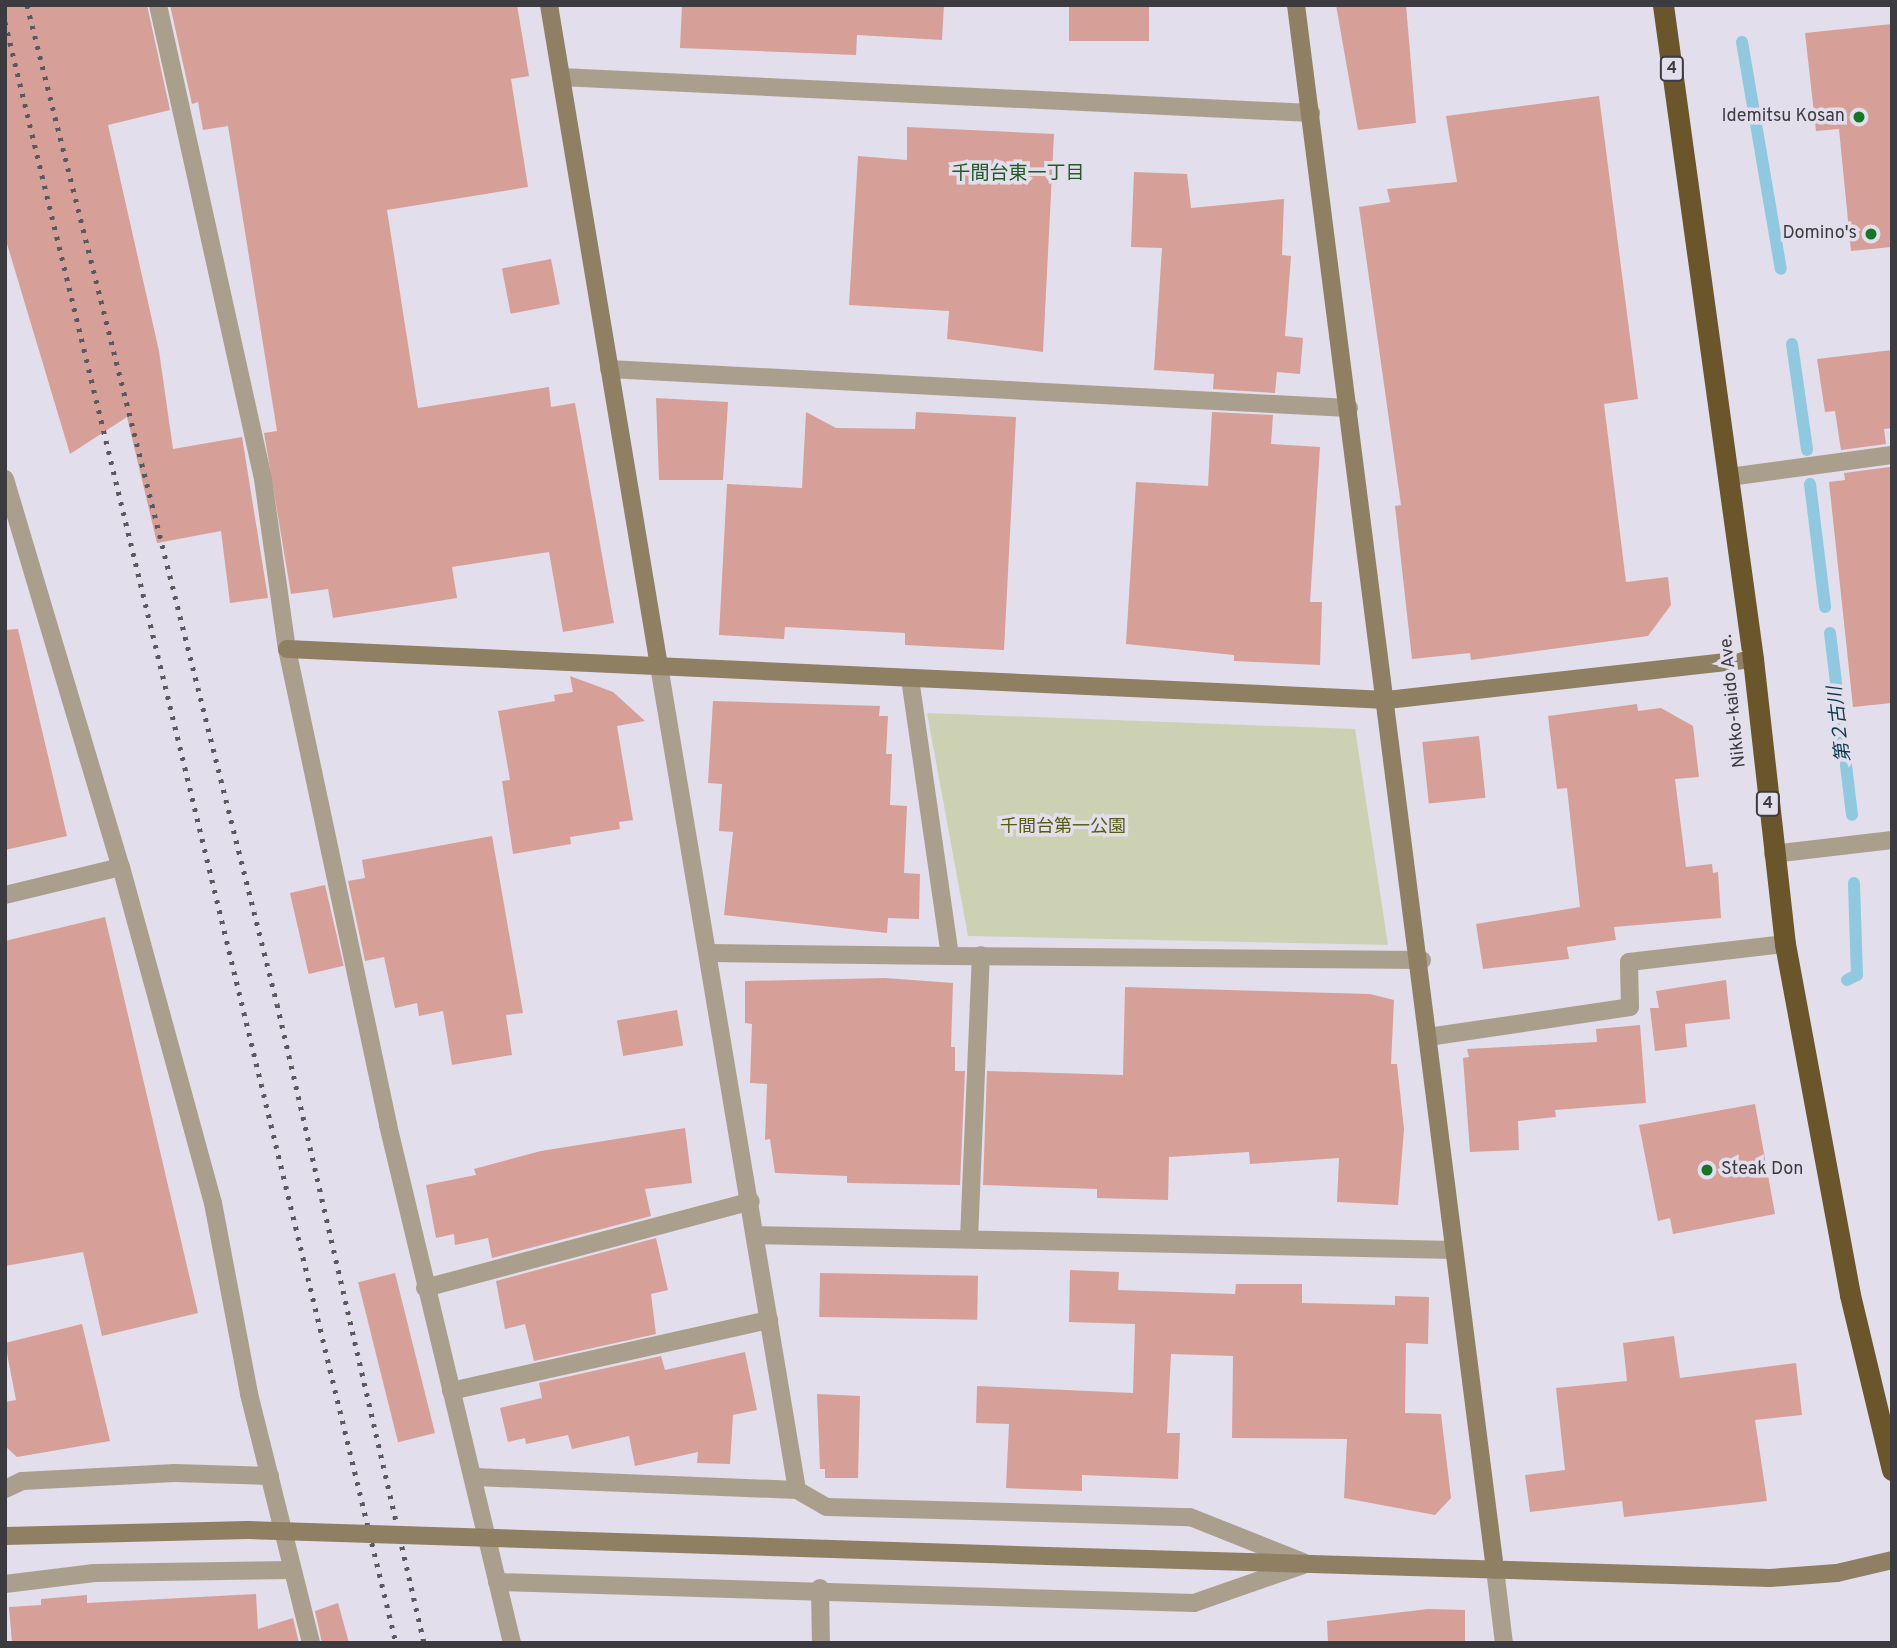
<!DOCTYPE html>
<html>
<head>
<meta charset="utf-8">
<style>
  body { margin:0 }
  #map { position:relative; width:1897px; height:1648px; overflow:hidden; background:#e2deeb; font-family:Overpass,"Noto Sans JP",sans-serif }
  div>[style] { position:absolute }
  [style*='--x'] { left:calc(var(--x)*1px); top:calc(var(--y)*1px); width:calc(var(--w)*1px); rotate:calc(var(--a)*1deg) }
  .green>* { inset:0; background:#cdd1b3 }
  .stream>* { height:12px; margin:-6px; padding:0 6px; transform-origin:6px; border-radius:6px; background:#90c9df }
  .building>* { inset:0; background:#d6a098; transform-origin:0 0 }
  .lane>* { height:18px; margin:-9px; padding:0 9px; transform-origin:9px; border-radius:9px; background:#aa9f8c }
  .street>* { height:18px; margin:-9px; padding:0 9px; transform-origin:9px; border-radius:9px; background:#aa9f8c }
  .secondary>* { height:18px; margin:-9px; padding:0 9px; transform-origin:9px; border-radius:9px; background:#8f7f63 }
  .highway>* { height:21px; margin:-10.5px; padding:0 10.5px; transform-origin:10.5px; border-radius:10.5px; background:#6b552b }
  .rail>* { height:5px; margin-top:-2.5px; transform-origin:0; background:repeating-linear-gradient(90deg,#5b5960 0 3.5px,transparent 0 10.5px) }
  .secondary-bridge>* { height:18px; margin:-9px; padding:0 9px; transform-origin:9px; border-radius:9px; background:#8f7f63 }
  .dots>* { width:19px; height:19px; translate:-50% -50%; box-sizing:border-box; border:4px solid #e2deeb; border-radius:50% }
  span { translate:-50% -50%; white-space:nowrap; text-align:center; line-height:1.15; -webkit-text-stroke:7px #e2deeb; paint-order:stroke }
  .shield-label span { padding:2px 5px; background:#e2deeb; border:2px solid; border-radius:5px; -webkit-text-stroke-width:0 }
  .shield-label { font-size:16px; color:#3c3b40; font-weight:700 }
  .poi-label { font-size:18px; color:#3c3b40 }
  .right { translate:-100% -50%; text-align:right }
  .left { translate:0 -50%; text-align:left }
  .street-label { font-size:18px; color:#3c3b40 }
  .park-label { font-size:18px; color:#565d10 }
  .neighbourhood-label { font-size:19px; color:#225a28 }
  .water-label { font-size:19px; color:#083c4c; font-style:italic }
  .frame { position:absolute; inset:0; border:7px solid #3c3b40; pointer-events:none }
</style>
</head>
<body>
<div id="map">
  <div class="green">
    <div style="clip-path:polygon(927px 713px,1355px 729px,1388px 945px,968px 936px)"></div>
  </div>
  <div class="stream">
    <div style="--x:1742;--y:42;--w:230;--a:80.3"></div>
    <div style="--x:1792;--y:344;--w:107;--a:81.9"></div>
    <div style="--x:1810;--y:484;--w:124;--a:83"></div>
    <div style="--x:1830;--y:633;--w:183;--a:83.1"></div>
    <div style="--x:1847;--y:980;--w:11;--a:-27"></div>
    <div style="--x:1857;--y:975;--w:92;--a:-91.9"></div>
  </div>
  <div class="building">
    <div style="clip-path:polygon(5px 5px,147px 5px,170px 110px,108px 125px,159px 351px,173px 449px,242px 437px,268px 598px,230px 603px,221px 531px,157px 543px,127px 417px,70px 454px,5px 237px)"></div>
    <div style="clip-path:polygon(170px 5px,517px 5px,529px 76px,511px 79px,528px 187px,387px 210px,418px 408px,549px 387px,551px 407px,575px 403px,614px 623px,563px 632px,549px 552px,452px 567px,457px 598px,333px 618px,328px 589px,291px 594px,264px 433px,277px 431px,228px 126px,203px 130px,198px 102px,192px 104px)"></div>
    <div style="clip-path:polygon(682px 5px,944px 5px,942px 40px,857px 35px,856px 55px,680px 48px)"></div>
    <div style="left:1069px;top:5px;width:80px;height:36px"></div>
    <div style="clip-path:polygon(1336px 5px,1406px 5px,1416px 123px,1358px 130px)"></div>
    <div style="clip-path:polygon(1892px 24px,1892px 247px,1851px 251px,1839px 129px,1816px 131px,1805px 33px)"></div>
    <div style="clip-path:polygon(1599px 96px,1638px 399px,1604px 404px,1626px 582px,1668px 577px,1671px 605px,1648px 636px,1471px 660px,1470px 653px,1412px 659px,1395px 506px,1401px 505px,1359px 207px,1390px 202px,1387px 189px,1457px 182px,1446px 116px)"></div>
    <div style="clip-path:polygon(907px 127px,1054px 134px,1043px 352px,947px 339px,949px 311px,849px 305px,858px 156px,907px 160px)"></div>
    <div style="clip-path:polygon(1134px 172px,1187px 174px,1191px 208px,1284px 199px,1282px 255px,1291px 256px,1285px 336px,1303px 338px,1300px 374px,1277px 372px,1275px 393px,1213px 389px,1214px 374px,1154px 370px,1162px 248px,1131px 247px)"></div>
    <div style="left:551px;top:259px;width:46px;height:50px;rotate:79deg"></div>
    <div style="clip-path:polygon(1892px 350px,1892px 428px,1884px 429px,1886px 444px,1841px 450px,1835px 411px,1825px 412px,1817px 359px)"></div>
    <div style="clip-path:polygon(656px 398px,728px 402px,723px 480px,659px 480px)"></div>
    <div style="clip-path:polygon(806px 412px,836px 428px,915px 429px,916px 412px,1016px 417px,1004px 650px,905px 645px,905px 633px,785px 627px,784px 639px,719px 635px,727px 484px,802px 488px)"></div>
    <div style="clip-path:polygon(1212px 412px,1273px 415px,1271px 444px,1320px 447px,1310px 602px,1322px 602px,1320px 665px,1234px 661px,1234px 655px,1126px 644px,1136px 482px,1208px 486px)"></div>
    <div style="clip-path:polygon(1890px 467px,1892px 703px,1853px 707px,1829px 482px,1845px 480px,1844px 473px)"></div>
    <div style="clip-path:polygon(18px 629px,67px 836px,5px 850px,5px 630px)"></div>
    <div style="clip-path:polygon(570px 676px,613px 692px,645px 721px,617px 726px,633px 820px,619px 822px,620px 829px,570px 837px,571px 844px,513px 854px,502px 781px,510px 780px,498px 711px,555px 701px,554px 695px,573px 692px)"></div>
    <div style="clip-path:polygon(713px 701px,880px 706px,879px 716px,888px 716px,886px 754px,892px 754px,890px 805px,907px 806px,904px 873px,920px 874px,919px 919px,888px 918px,887px 933px,724px 915px,733px 832px,719px 831px,722px 784px,708px 783px)"></div>
    <div style="clip-path:polygon(1637px 704px,1638px 711px,1661px 708px,1693px 726px,1699px 777px,1675px 779px,1686px 867px,1712px 864px,1713px 873px,1718px 872px,1721px 918px,1614px 927px,1616px 940px,1567px 947px,1569px 959px,1483px 969px,1476px 924px,1580px 907px,1567px 788px,1557px 789px,1548px 716px)"></div>
    <div style="left:1479px;top:736px;width:62px;height:57px;rotate:84deg"></div>
    <div style="clip-path:polygon(492px 836px,523px 1013px,506px 1015px,512px 1055px,452px 1065px,443px 1011px,419px 1016px,417px 1003px,395px 1008px,384px 957px,365px 961px,348px 881px,365px 878px,362px 860px)"></div>
    <div style="left:325px;top:885px;width:83px;height:36px;rotate:77deg"></div>
    <div style="clip-path:polygon(105px 917px,198px 1313px,102px 1336px,83px 1252px,5px 1266px,5px 941px)"></div>
    <div style="clip-path:polygon(885px 978px,953px 983px,951px 1047px,955px 1047px,955px 1071px,965px 1071px,960px 1185px,847px 1183px,847px 1176px,775px 1173px,770px 1139px,765px 1140px,767px 1084px,750px 1083px,752px 1024px,745px 1023px,745px 981px)"></div>
    <div style="clip-path:polygon(1726px 980px,1730px 1019px,1685px 1024px,1687px 1047px,1655px 1051px,1650px 1008px,1659px 1008px,1656px 991px)"></div>
    <div style="clip-path:polygon(1125px 987px,1370px 994px,1394px 1000px,1391px 1064px,1397px 1064px,1404px 1129px,1398px 1205px,1337px 1202px,1339px 1158px,1250px 1164px,1249px 1152px,1169px 1157px,1168px 1200px,1097px 1198px,1097px 1189px,983px 1185px,987px 1071px,1123px 1075px)"></div>
    <div style="left:677px;top:1010px;width:36px;height:61px;rotate:80deg"></div>
    <div style="clip-path:polygon(1640px 1025px,1646px 1103px,1555px 1110px,1556px 1117px,1518px 1121px,1519px 1150px,1470px 1152px,1463px 1058px,1469px 1057px,1467px 1049px,1597px 1042px,1596px 1029px)"></div>
    <div style="clip-path:polygon(1755px 1104px,1775px 1214px,1673px 1234px,1670px 1218px,1658px 1221px,1639px 1125px)"></div>
    <div style="clip-path:polygon(685px 1128px,692px 1183px,645px 1189px,651px 1216px,492px 1258px,488px 1238px,455px 1245px,454px 1234px,436px 1238px,426px 1185px,476px 1175px,474px 1169px,541px 1151px)"></div>
    <div style="clip-path:polygon(656px 1238px,668px 1290px,651px 1294px,656px 1334px,534px 1361px,525px 1324px,505px 1329px,496px 1281px)"></div>
    <div style="clip-path:polygon(1070px 1270px,1119px 1272px,1118px 1290px,1235px 1294px,1236px 1284px,1302px 1284px,1302px 1303px,1395px 1305px,1395px 1296px,1429px 1297px,1428px 1344px,1406px 1343px,1405px 1413px,1441px 1414px,1451px 1498px,1435px 1515px,1344px 1498px,1347px 1439px,1232px 1438px,1233px 1356px,1171px 1354px,1167px 1433px,1180px 1433px,1178px 1479px,1082px 1475px,1082px 1491px,1006px 1488px,1009px 1424px,976px 1423px,977px 1386px,1133px 1393px,1135px 1324px,1069px 1322px)"></div>
    <div style="left:395px;top:1273px;width:165px;height:38px;rotate:76deg"></div>
    <div style="left:820px;top:1273px;width:158px;height:44px;rotate:1deg"></div>
    <div style="clip-path:polygon(82px 1324px,110px 1441px,17px 1457px,5px 1446px,5px 1402px,16px 1400px,5px 1343px)"></div>
    <div style="clip-path:polygon(1674px 1336px,1680px 1378px,1796px 1363px,1802px 1415px,1755px 1420px,1767px 1501px,1624px 1517px,1622px 1501px,1530px 1512px,1525px 1475px,1565px 1470px,1556px 1388px,1627px 1381px,1623px 1343px)"></div>
    <div style="clip-path:polygon(745px 1352px,757px 1410px,733px 1415px,730px 1464px,697px 1463px,698px 1452px,635px 1466px,629px 1436px,572px 1449px,568px 1435px,526px 1444px,525px 1438px,508px 1442px,500px 1408px,542px 1398px,539px 1383px,661px 1356px,665px 1370px)"></div>
    <div style="clip-path:polygon(817px 1394px,860px 1396px,858px 1478px,825px 1478px,825px 1469px,820px 1469px)"></div>
    <div style="clip-path:polygon(256px 1594px,258px 1629px,293px 1618px,299px 1643px,12px 1643px,9px 1607px,41px 1605px,41px 1599px,87px 1595px,87px 1603px)"></div>
    <div style="clip-path:polygon(338px 1603px,349px 1643px,322px 1643px,315px 1611px)"></div>
    <div style="clip-path:polygon(1428px 1609px,1465px 1610px,1465px 1643px,1328px 1643px,1327px 1621px)"></div>
  </div>
  <div class="lane">
    <div style="--x:1428;--y:1037;--w:204;--a:-8.4"></div>
    <div style="--x:1630;--y:1007;--w:45;--a:-91.3"></div>
    <div style="--x:1629;--y:962;--w:157;--a:-6.6"></div>
  </div>
  <div class="street">
    <div style="--x:158;--y:5;--w:485;--a:77.5"></div>
    <div style="--x:263;--y:479;--w:172;--a:82"></div>
    <div style="--x:287;--y:649;--w:487;--a:78"></div>
    <div style="--x:388;--y:1125;--w:533;--a:76.54"></div>
    <div style="--x:561;--y:77;--w:751;--a:2.75"></div>
    <div style="--x:609;--y:369;--w:741;--a:3.02"></div>
    <div style="--x:1729;--y:477;--w:164;--a:-7.7"></div>
    <div style="--x:5;--y:479;--w:405;--a:73.4"></div>
    <div style="--x:121;--y:867;--w:348;--a:74.7"></div>
    <div style="--x:213;--y:1203;--w:194;--a:79.3"></div>
    <div style="--x:249;--y:1394;--w:257;--a:76"></div>
    <div style="--x:659;--y:666;--w:835;--a:80.49"></div>
    <div style="--x:1773;--y:854;--w:120;--a:-6.7"></div>
    <div style="--x:5;--y:895;--w:119;--a:-13.6"></div>
    <div style="--x:710;--y:953;--w:240;--a:0.7"></div>
    <div style="--x:950;--y:956;--w:279;--a:-98.2"></div>
    <div style="--x:950;--y:956;--w:472;--a:0.5"></div>
    <div style="--x:756;--y:1235;--w:698;--a:1.23"></div>
    <div style="--x:969;--y:1239;--w:284;--a:-87.6"></div>
    <div style="--x:425;--y:1288;--w:337;--a:-14.9"></div>
    <div style="--x:451;--y:1391;--w:326;--a:-12.6"></div>
    <div style="--x:474;--y:1477;--w:323;--a:2.3"></div>
    <div style="--x:797;--y:1490;--w:34;--a:30"></div>
    <div style="--x:827;--y:1507;--w:363;--a:1.6"></div>
    <div style="--x:1190;--y:1517;--w:122;--a:21.7"></div>
    <div style="--x:5;--y:1489;--w:19;--a:-25"></div>
    <div style="--x:22;--y:1481;--w:153;--a:-3"></div>
    <div style="--x:175;--y:1473;--w:95;--a:1.8"></div>
    <div style="--x:1495;--y:1569;--w:75;--a:83.1"></div>
    <div style="--x:497;--y:1582;--w:697;--a:1.73"></div>
    <div style="--x:1194;--y:1603;--w:115;--a:-19.2"></div>
    <div style="--x:5;--y:1584;--w:90;--a:-7"></div>
    <div style="--x:94;--y:1573;--w:196;--a:-0.9"></div>
    <div style="--x:820;--y:1588;--w:55;--a:89"></div>
  </div>
  <div class="secondary">
    <div style="--x:549;--y:5;--w:670;--a:80.55"></div>
    <div style="--x:1296;--y:5;--w:1577;--a:82.75"></div>
    <div style="--x:287;--y:649;--w:1101;--a:2.65"></div>
    <div style="--x:1387;--y:700;--w:368;--a:-6.4"></div>
    <div style="--x:1047;--y:1556;--w:723;--a:1.74"></div>
    <div style="--x:1770;--y:1578;--w:67;--a:-4.3"></div>
    <div style="--x:1837;--y:1573;--w:57;--a:-13.3"></div>
  </div>
  <div class="highway">
    <div style="--x:1663;--y:5;--w:660;--a:82.16"></div>
    <div style="--x:1753;--y:659;--w:287;--a:83.6"></div>
    <div style="--x:1785;--y:944;--w:357;--a:79.5"></div>
    <div style="--x:1850;--y:1295;--w:180;--a:76.5"></div>
  </div>
  <div class="rail">
    <div style="--x:27;--y:5;--w:1030;--a:75.95"></div>
    <div style="--x:277;--y:1004;--w:656;--a:77.04"></div>
    <div style="--x:5;--y:22;--w:1667;--a:76.44"></div>
  </div>
  <div class="secondary-bridge">
    <div style="--x:5;--y:1536;--w:243;--a:-1.4"></div>
    <div style="--x:248;--y:1530;--w:799;--a:1.86"></div>
  </div>
  <div class="dots">
    <div style="left:1859px;top:117px;background:#147627"></div>
    <div style="left:1871px;top:234px;background:#147627"></div>
    <div style="left:1707px;top:1170px;background:#147627"></div>
  </div>
  <div class="shield-label">
    <span style="left:1672px;top:69px">4</span>
    <span style="left:1768px;top:804px">4</span>
  </div>
  <div class="poi-label">
    <span class="right" style="left:1845px;top:117px">Idemitsu Kosan</span>
    <span class="right" style="left:1857px;top:234px">Domino's</span>
    <span class="left" style="left:1721px;top:1170px">Steak Don</span>
  </div>
  <div class="street-label">
    <span style="left:1734px;top:701px;rotate:-96deg">Nikko-kaido Ave.</span>
  </div>
  <div class="park-label">
    <span style="left:1063px;top:828px">千間台第一公園</span>
  </div>
  <div class="neighbourhood-label">
    <span style="left:1018px;top:175px">千間台東一丁目</span>
  </div>
  <div class="water-label">
    <span style="left:1841px;top:724px;rotate:-97deg">第２古川</span>
  </div>
  <div class="frame"></div>
</div>
</body>
</html>
